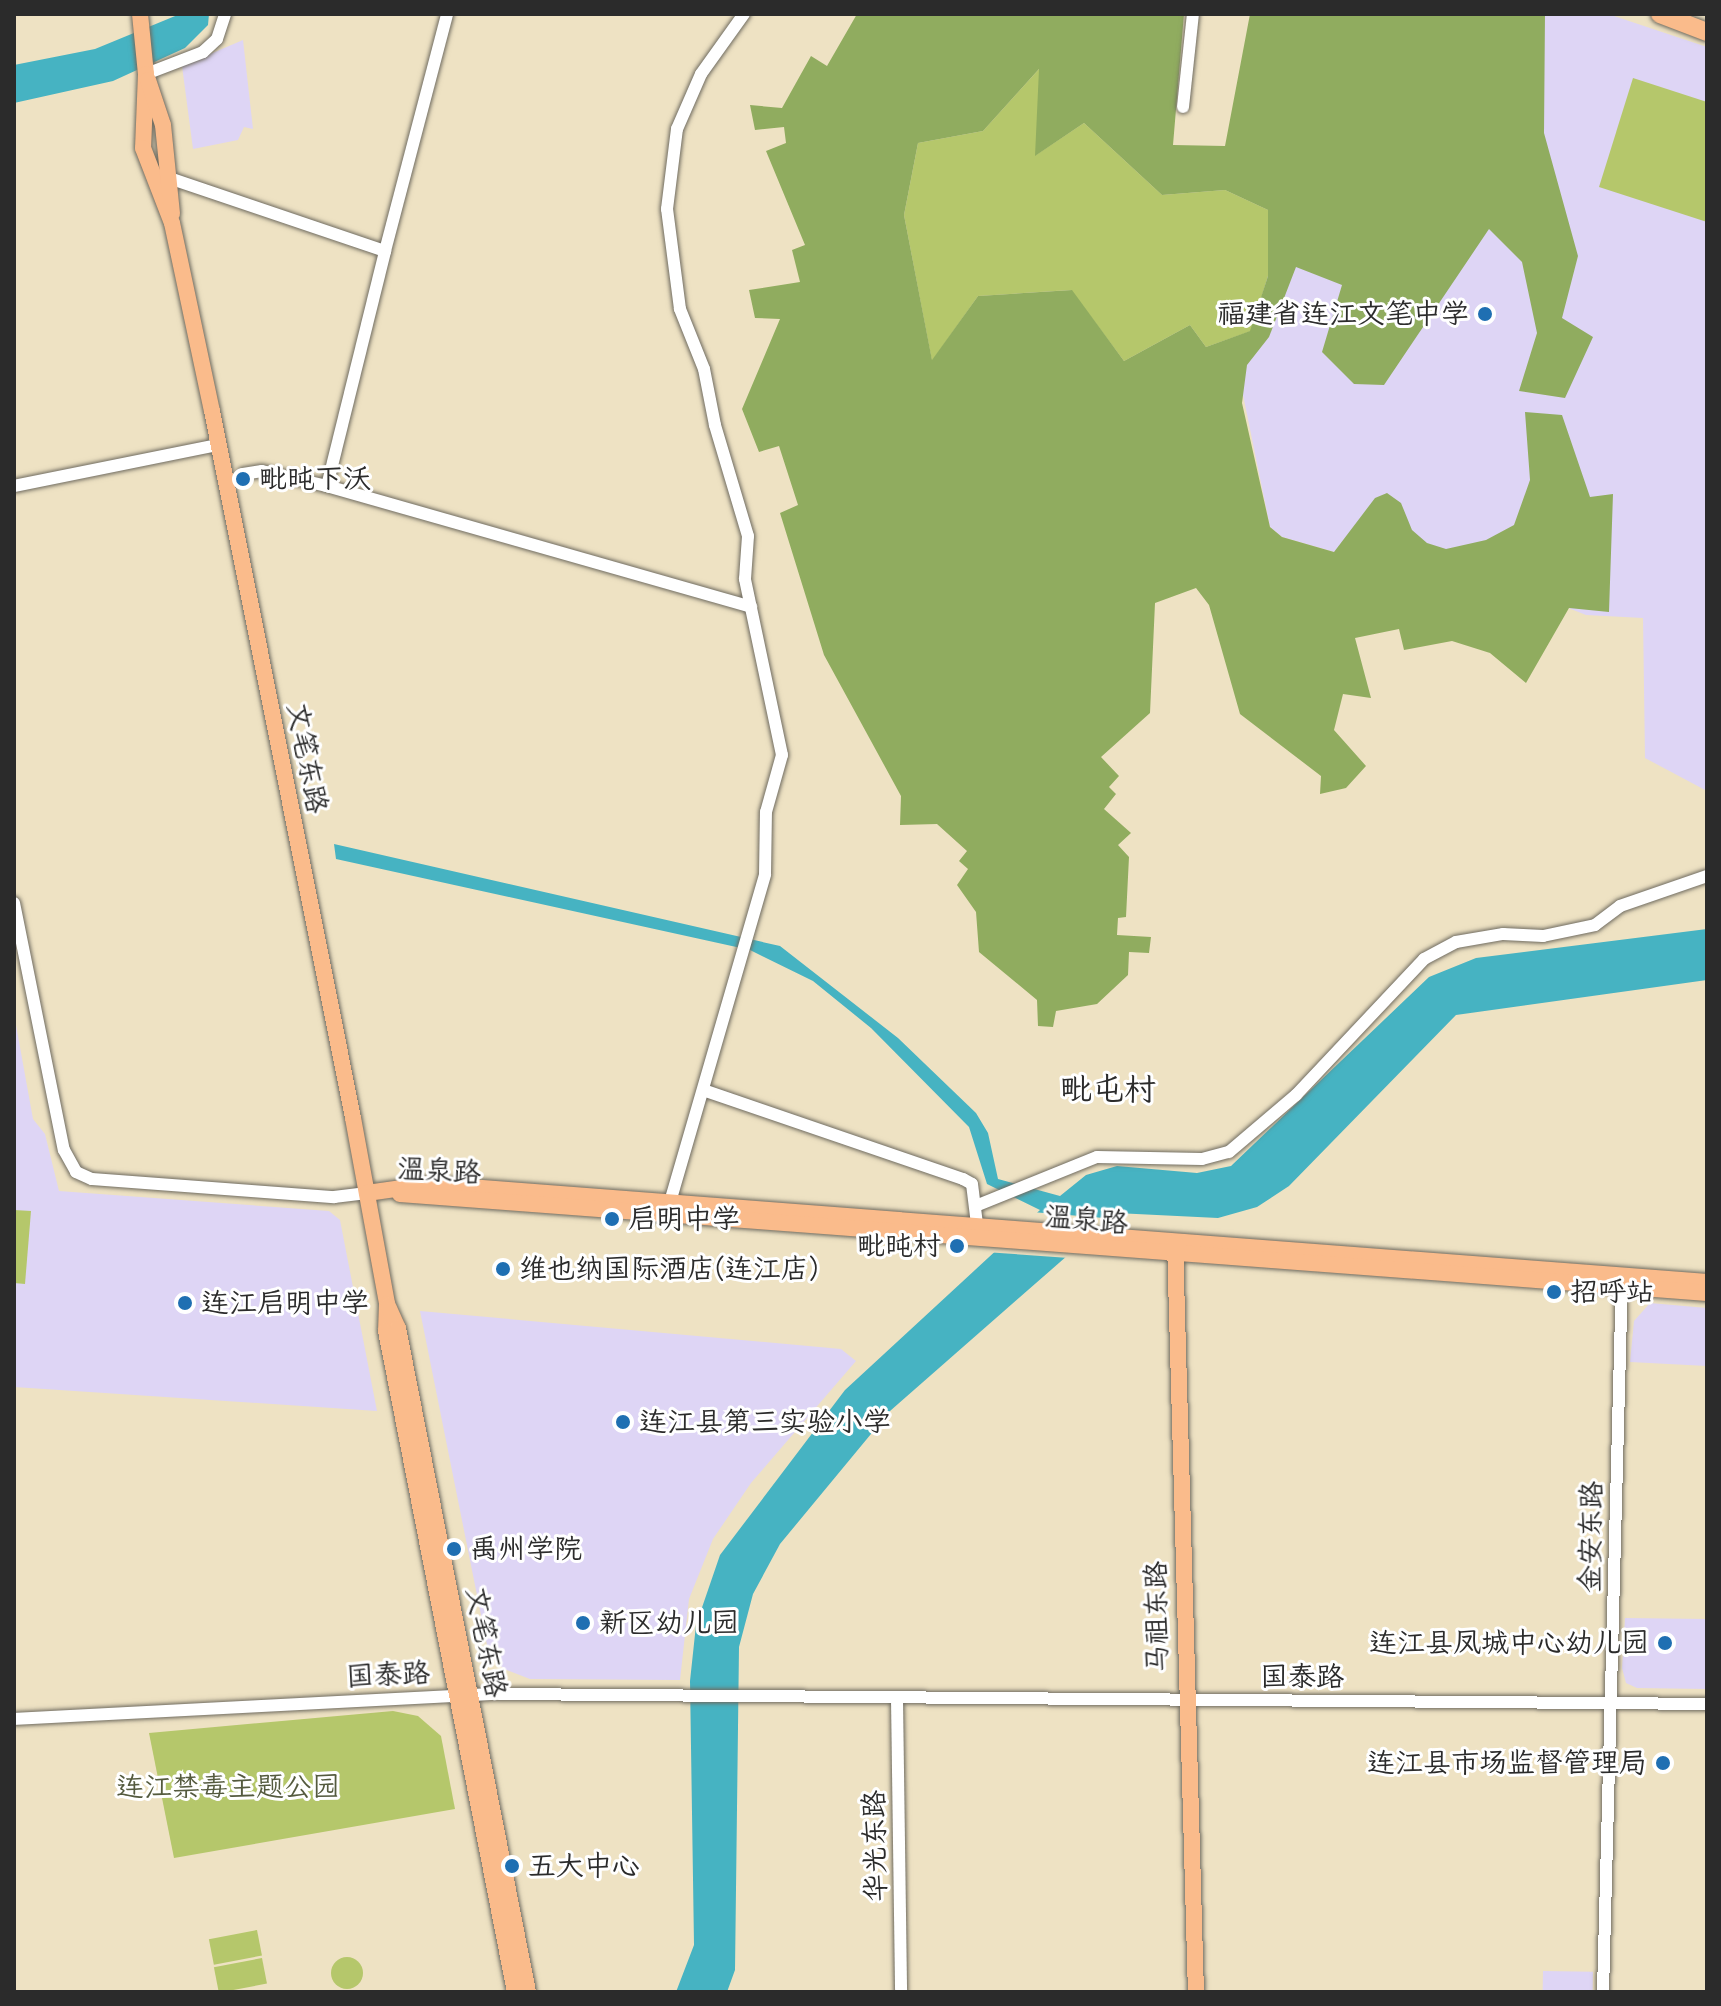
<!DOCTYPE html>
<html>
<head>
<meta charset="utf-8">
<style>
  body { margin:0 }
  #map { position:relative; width:1721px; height:2006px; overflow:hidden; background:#eee2c3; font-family:"Comic Neue","LXGW WenKai TC",sans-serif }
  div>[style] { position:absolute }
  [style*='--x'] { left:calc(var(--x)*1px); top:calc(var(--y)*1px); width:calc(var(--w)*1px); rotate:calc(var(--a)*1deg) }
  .built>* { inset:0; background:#ded5f5; transform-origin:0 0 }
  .green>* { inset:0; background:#b5c76b; transform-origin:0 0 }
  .round { border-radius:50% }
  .forest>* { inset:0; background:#90ac5f }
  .water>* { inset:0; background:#46b3c2 }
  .pier>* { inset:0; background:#eee2c3 }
  .roads { filter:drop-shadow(0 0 2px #6f6b60) drop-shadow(0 0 2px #6f6b60) }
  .minor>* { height:12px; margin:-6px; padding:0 6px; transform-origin:6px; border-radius:6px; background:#fff }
  .major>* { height:16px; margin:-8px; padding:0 8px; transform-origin:8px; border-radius:8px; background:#fabb8b }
  .highway>* { height:18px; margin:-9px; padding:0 9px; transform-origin:9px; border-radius:9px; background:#fabb8b }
  .dots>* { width:22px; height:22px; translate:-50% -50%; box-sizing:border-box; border:4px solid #fff; border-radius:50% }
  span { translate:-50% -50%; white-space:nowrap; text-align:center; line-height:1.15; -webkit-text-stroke:6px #fff; paint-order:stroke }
  .poi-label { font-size:28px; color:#2b2b2b }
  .right { translate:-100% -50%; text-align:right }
  .left { translate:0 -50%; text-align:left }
  .street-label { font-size:28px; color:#2b2b2b }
  .park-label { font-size:28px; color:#545a3e }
  .quarter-label { font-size:32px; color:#2b2b2b }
  .frame { position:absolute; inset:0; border:16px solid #2b2b2b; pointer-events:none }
</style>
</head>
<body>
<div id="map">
  <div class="built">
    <div style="clip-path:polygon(1310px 14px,1608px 14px,1707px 47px,1707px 791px,1645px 758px,1643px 618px,1586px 615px,1451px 561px,1334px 552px,1282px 537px,1270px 527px,1242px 390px)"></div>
    <div style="clip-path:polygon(243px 40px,253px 129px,244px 127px,238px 140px,193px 149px,182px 66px)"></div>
    <div style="clip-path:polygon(14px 1014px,33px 1119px,45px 1134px,59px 1191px,329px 1211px,340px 1220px,377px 1411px,14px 1387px)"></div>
    <div style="clip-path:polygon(1650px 1303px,1707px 1308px,1707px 1366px,1630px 1362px,1634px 1321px)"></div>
    <div style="clip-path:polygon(420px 1311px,841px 1349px,856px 1361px,751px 1483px,713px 1539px,689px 1599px,680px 1680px,530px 1679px,504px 1669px,489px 1655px)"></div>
    <div style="clip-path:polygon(1625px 1618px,1707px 1619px,1707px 1689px,1637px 1688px,1626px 1683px,1622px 1668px)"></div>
    <div style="left:1543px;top:1971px;width:50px;height:21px;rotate:1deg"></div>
  </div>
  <div class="green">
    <div style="clip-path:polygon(1040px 68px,1036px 155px,1084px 123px,1162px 195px,1225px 190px,1268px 210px,1268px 276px,1251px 331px,1206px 347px,1190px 325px,1124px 361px,1071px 290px,978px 296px,932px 361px,904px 215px,918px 143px,983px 131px)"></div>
    <div style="clip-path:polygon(1633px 78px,1707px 102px,1707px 222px,1599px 187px)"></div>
    <div style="clip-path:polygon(14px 1210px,31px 1211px,25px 1284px,14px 1283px)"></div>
    <div style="clip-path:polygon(393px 1711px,418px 1716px,441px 1736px,455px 1809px,174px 1858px,149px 1733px)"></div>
    <div style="left:257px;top:1930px;width:26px;height:49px;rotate:79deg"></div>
    <div class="round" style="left:331px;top:1957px;width:32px;height:32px"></div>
    <div style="left:262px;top:1958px;width:26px;height:49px;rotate:79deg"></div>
  </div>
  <div class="forest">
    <div style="clip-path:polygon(evenodd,857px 14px,1184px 14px,1173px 145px,1225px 146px,1250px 14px,1545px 14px,1544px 133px,1578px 256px,1562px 318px,1593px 337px,1565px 398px,1519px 391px,1537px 333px,1522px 262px,1489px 229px,1384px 385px,1354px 384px,1322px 352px,1342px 285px,1296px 267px,1269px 337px,1247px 365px,1242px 403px,1270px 527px,1282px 537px,1334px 552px,1375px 498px,1387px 493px,1401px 503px,1412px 530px,1427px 543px,1446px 549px,1486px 540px,1514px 525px,1530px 480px,1525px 412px,1562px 415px,1590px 497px,1613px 494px,1609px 612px,1569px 608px,1526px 683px,1490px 653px,1452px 641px,1404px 650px,1399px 629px,1355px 638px,1371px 698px,1343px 694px,1334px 730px,1366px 766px,1346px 788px,1320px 794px,1321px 776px,1240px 714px,1209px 605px,1196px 588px,1155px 603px,1150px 713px,1101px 757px,1119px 776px,1109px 787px,1116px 794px,1104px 809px,1131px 833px,1118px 845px,1129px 857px,1126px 917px,1118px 918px,1117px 935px,1151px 937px,1149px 953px,1129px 952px,1128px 975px,1097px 1004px,1056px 1011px,1053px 1027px,1038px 1026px,1037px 1000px,979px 952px,976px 912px,957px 885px,968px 869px,959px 861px,967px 851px,937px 824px,900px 825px,901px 796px,824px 655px,780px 513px,798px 505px,779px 446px,759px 452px,742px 409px,780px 319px,755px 318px,749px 290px,800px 282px,792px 250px,805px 245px,766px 151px,786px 143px,784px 127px,755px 130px,750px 105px,782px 108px,811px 56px,827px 66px,857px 14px,1039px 69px,1035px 156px,1084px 123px,1162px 195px,1225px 190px,1268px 210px,1268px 276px,1250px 331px,1206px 347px,1190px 325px,1124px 361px,1072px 290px,978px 296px,932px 360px,904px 215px,918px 143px,983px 131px,1039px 69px)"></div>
  </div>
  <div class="water">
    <div style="clip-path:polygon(180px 14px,209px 14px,208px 25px,185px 48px,113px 81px,14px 103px,14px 65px,95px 49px)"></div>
    <div style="clip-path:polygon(334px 844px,780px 946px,898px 1038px,976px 1113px,988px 1133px,998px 1179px,1060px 1196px,1086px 1175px,1117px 1166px,1197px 1173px,1231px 1166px,1429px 977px,1476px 958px,1707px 929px,1707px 980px,1456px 1015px,1289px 1186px,1257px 1207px,1218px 1218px,1116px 1213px,890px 1411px,780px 1544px,753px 1594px,739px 1647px,735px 1970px,727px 1992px,676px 1992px,694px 1945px,690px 1681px,696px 1625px,720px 1555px,845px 1390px,1040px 1210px,987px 1184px,969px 1127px,871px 1028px,813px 981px,750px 950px,336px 859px)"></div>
  </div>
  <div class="pier">
    <div style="clip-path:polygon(1032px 1212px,1116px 1219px,1069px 1258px,985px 1252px)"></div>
  </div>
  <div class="roads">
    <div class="minor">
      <div style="--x:146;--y:74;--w:61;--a:-21.1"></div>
      <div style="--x:203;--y:52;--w:19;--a:-43"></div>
      <div style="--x:217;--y:39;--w:26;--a:-72"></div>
      <div style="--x:1183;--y:107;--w:94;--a:-83.9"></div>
      <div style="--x:172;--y:179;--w:225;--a:18.7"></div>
      <div style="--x:385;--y:251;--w:245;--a:-75.3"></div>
      <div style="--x:243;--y:474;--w:19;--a:-9"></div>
      <div style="--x:262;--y:471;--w:67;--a:13"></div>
      <div style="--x:327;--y:486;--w:441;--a:15.9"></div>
      <div style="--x:14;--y:486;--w:208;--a:-11.4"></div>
      <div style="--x:327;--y:486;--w:242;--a:-76.1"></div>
      <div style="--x:14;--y:903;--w:252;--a:78.6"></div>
      <div style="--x:64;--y:1150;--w:25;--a:61"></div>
      <div style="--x:76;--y:1172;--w:17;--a:24"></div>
      <div style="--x:92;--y:1179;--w:243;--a:4.3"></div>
      <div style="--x:334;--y:1197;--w:33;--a:-7"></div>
      <div style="--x:706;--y:1091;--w:272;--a:18.9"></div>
      <div style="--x:963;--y:1179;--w:10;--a:29"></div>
      <div style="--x:972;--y:1184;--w:40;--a:82.9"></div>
      <div style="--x:670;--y:1202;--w:341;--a:-73.8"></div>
      <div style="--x:765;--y:874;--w:62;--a:-89.1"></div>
      <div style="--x:766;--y:812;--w:59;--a:-74.3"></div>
      <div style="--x:782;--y:755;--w:180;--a:-101.9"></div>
      <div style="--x:745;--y:579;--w:43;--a:-86"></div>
      <div style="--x:748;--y:536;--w:116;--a:-106.6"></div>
      <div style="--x:715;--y:425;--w:57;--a:-101.1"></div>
      <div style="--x:704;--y:369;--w:65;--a:-111.8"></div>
      <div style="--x:680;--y:309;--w:101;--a:-97.4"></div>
      <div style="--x:667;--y:209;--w:81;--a:-82.9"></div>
      <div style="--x:677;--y:129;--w:60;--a:-66.4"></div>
      <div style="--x:701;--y:74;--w:74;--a:-54.4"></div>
      <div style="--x:978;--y:1205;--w:128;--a:-22"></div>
      <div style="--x:1097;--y:1157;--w:105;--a:1.1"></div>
      <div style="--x:1202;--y:1159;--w:28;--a:-15"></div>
      <div style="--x:1229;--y:1152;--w:88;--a:-40.4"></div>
      <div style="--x:1296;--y:1095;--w:187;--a:-46.7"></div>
      <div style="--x:1424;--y:959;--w:36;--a:-28"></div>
      <div style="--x:1456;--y:942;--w:48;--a:-9.7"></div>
      <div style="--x:1503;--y:934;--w:40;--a:2.9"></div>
      <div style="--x:1543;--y:936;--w:53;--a:-11.9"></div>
      <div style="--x:1595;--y:925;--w:31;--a:-37"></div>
      <div style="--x:1620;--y:906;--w:92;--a:-19"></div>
      <div style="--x:897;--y:1699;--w:293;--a:89.2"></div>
      <div style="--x:14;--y:1719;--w:486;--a:-3"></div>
      <div style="--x:499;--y:1694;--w:1208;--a:0.47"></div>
      <div style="--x:1603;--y:1992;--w:714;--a:-88.48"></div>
    </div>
    <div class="major">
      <div style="--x:140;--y:14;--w:60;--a:84.3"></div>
      <div style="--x:146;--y:74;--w:74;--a:92.3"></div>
      <div style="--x:143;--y:148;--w:80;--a:68.9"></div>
      <div style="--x:172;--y:223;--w:192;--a:78"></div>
      <div style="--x:212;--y:411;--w:721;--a:78.72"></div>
      <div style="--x:353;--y:1118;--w:189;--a:79.6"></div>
      <div style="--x:387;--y:1304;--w:27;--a:92"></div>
      <div style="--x:386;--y:1331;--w:673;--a:78.96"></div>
      <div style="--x:148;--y:80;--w:47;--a:71.6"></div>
      <div style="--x:163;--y:125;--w:89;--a:84.2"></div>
      <div style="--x:367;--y:1193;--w:64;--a:-8.1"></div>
      <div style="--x:430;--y:1184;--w:1281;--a:4.39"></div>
      <div style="--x:400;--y:1194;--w:1311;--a:4.33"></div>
      <div style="--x:1175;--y:1242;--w:750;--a:88.4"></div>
      <div style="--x:388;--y:1306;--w:24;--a:66"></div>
      <div style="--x:398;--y:1328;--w:677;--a:78.92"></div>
    </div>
    <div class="highway">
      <div style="--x:1660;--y:14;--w:50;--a:21"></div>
    </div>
  </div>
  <div class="dots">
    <div style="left:1485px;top:314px;background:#1f6fb2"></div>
    <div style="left:243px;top:479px;background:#1f6fb2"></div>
    <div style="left:612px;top:1219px;background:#1f6fb2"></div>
    <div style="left:957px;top:1246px;background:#1f6fb2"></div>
    <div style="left:503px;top:1269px;background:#1f6fb2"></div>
    <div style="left:1554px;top:1292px;background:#1f6fb2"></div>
    <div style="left:185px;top:1303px;background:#1f6fb2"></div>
    <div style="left:623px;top:1422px;background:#1f6fb2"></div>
    <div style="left:454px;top:1549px;background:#1f6fb2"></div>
    <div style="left:583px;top:1623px;background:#1f6fb2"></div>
    <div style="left:1665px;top:1643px;background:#1f6fb2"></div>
    <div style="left:1663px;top:1763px;background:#1f6fb2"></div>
    <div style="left:512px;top:1866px;background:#1f6fb2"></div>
  </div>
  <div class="poi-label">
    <span class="right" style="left:1469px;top:314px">福建省连江文笔中学</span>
    <span class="left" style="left:259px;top:479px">毗旽下沃</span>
    <span class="left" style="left:628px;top:1219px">启明中学</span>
    <span class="right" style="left:941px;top:1246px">毗旽村</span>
    <span class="left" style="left:519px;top:1269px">维也纳国际酒店(连江店)</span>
    <span class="left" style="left:1570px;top:1292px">招呼站</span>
    <span class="left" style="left:201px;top:1303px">连江启明中学</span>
    <span class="left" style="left:639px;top:1422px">连江县第三实验小学</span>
    <span class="left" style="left:470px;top:1549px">禹州学院</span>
    <span class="left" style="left:599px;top:1623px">新区幼儿园</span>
    <span class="right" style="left:1649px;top:1643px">连江县凤城中心幼儿园</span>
    <span class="right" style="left:1647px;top:1763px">连江县市场监督管理局</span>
    <span class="left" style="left:528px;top:1866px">五大中心</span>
  </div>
  <div class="street-label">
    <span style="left:307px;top:758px;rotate:79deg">文笔东路</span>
    <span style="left:439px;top:1171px;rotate:3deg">温泉路</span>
    <span style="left:1086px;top:1220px;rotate:5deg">温泉路</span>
    <span style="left:1591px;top:1537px;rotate:-89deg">金安东路</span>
    <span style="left:1157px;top:1617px;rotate:-91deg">马祖东路</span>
    <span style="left:486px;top:1642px;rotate:79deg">文笔东路</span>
    <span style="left:388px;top:1675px;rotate:-3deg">国泰路</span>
    <span style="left:1302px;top:1677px">国泰路</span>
    <span style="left:875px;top:1846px;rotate:-91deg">华光东路</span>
  </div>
  <div class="park-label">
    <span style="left:228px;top:1787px">连江禁毒主题公园</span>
  </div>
  <div class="quarter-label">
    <span style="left:1108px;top:1090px">毗屯村</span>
  </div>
  <div class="frame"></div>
</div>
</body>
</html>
